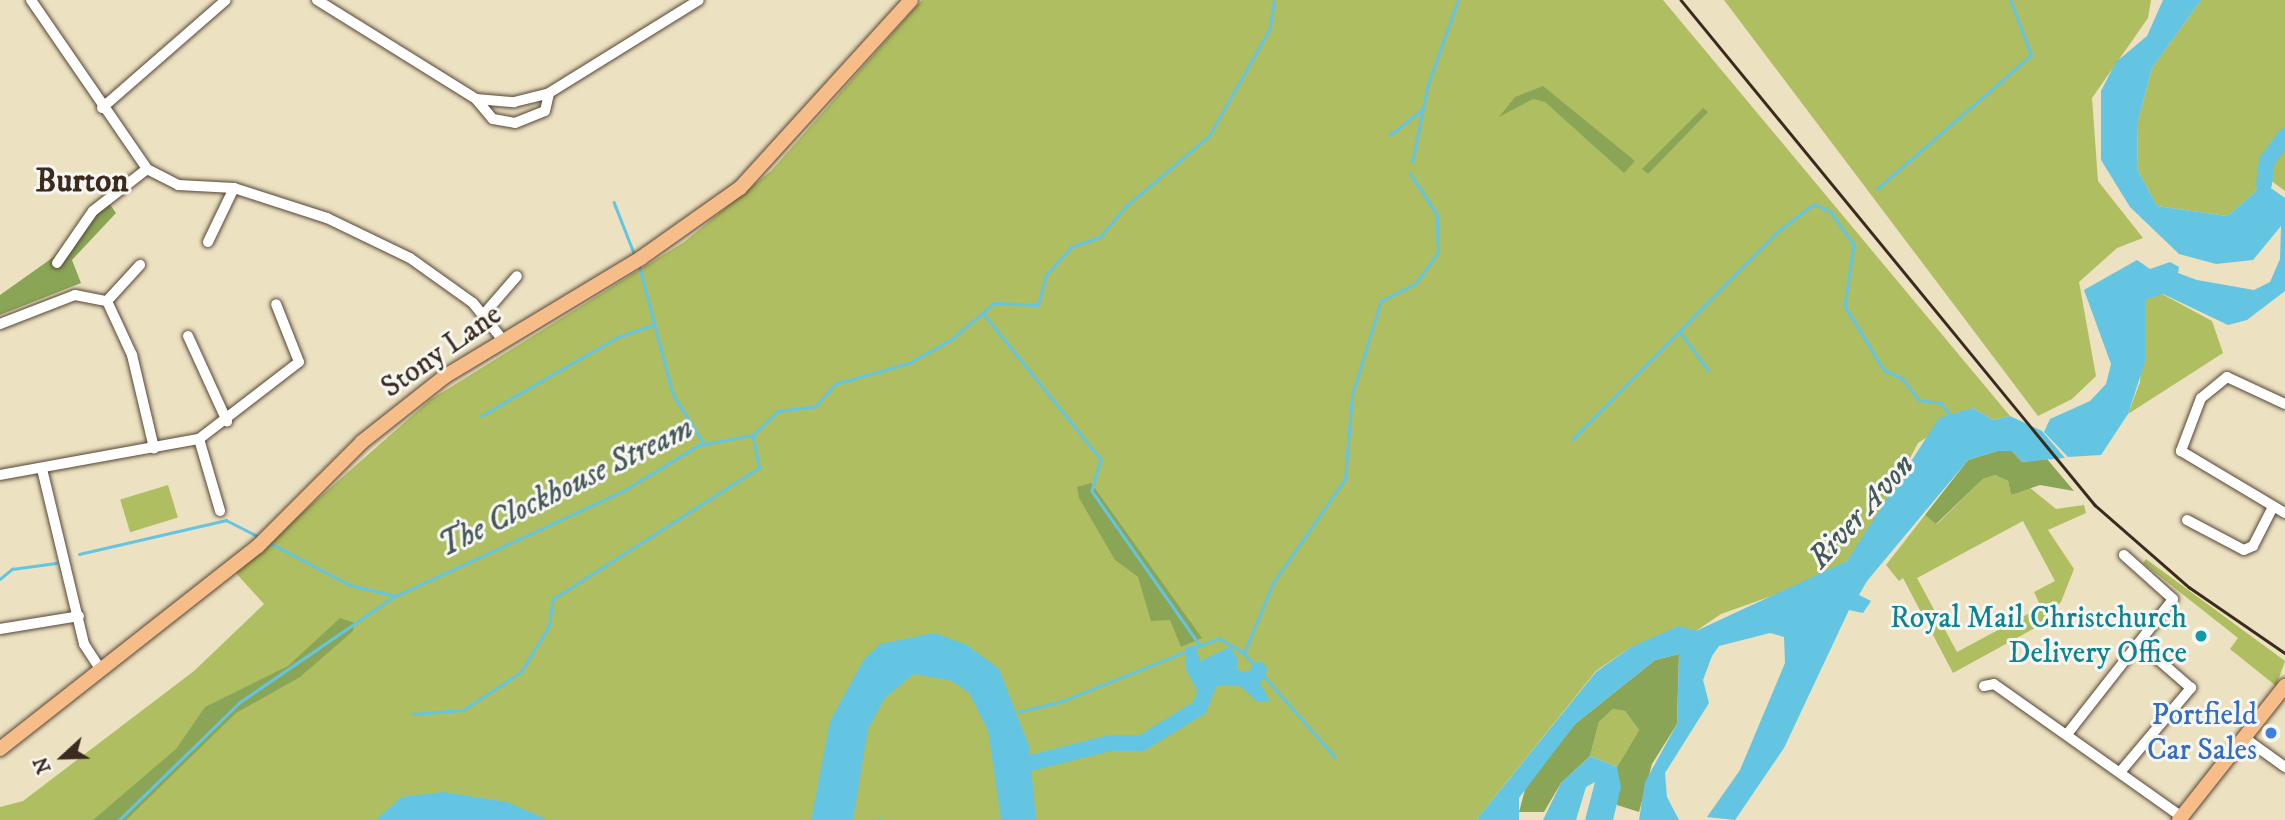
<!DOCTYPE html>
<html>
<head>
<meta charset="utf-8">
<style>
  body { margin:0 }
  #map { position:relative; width:2285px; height:820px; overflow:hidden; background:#ece1c1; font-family:"IM FELL DW Pica",serif }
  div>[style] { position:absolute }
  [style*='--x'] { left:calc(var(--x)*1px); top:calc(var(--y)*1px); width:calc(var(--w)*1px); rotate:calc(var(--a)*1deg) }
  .green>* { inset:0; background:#afbe60; transform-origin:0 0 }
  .forest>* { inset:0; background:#8ba556 }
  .water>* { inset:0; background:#64c5e2 }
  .stream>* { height:2.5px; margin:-1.25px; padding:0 1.25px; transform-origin:1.25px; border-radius:1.25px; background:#64c5e2 }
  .river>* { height:16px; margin:-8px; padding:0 8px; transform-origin:8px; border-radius:8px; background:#64c5e2 }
  .roads { filter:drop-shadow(0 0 2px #564536) drop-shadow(0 0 2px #564536) }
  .minor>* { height:10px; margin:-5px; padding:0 5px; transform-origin:5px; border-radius:5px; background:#fff }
  .major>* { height:14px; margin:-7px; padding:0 7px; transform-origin:7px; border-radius:7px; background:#f7bd88 }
  .rail>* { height:2.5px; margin:-1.25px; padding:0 1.25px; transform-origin:1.25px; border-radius:1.25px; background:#3b2a1e }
  .dots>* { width:19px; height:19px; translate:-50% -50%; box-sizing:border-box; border:4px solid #f6f6f2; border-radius:50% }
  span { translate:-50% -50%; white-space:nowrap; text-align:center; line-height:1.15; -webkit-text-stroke:6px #f6f6f2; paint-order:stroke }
  .street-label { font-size:30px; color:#3b2a1e }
  .culture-label { font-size:30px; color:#0d838f }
  .right { translate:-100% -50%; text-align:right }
  .shop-label { font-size:30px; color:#366cbe }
  .water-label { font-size:32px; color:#475859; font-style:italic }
  .quarter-label { font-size:33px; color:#3b2a1e; font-weight:700 }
  .north { position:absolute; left:28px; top:722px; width:70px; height:70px; -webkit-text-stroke:5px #f6f6f2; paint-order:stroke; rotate:248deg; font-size:19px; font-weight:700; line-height:28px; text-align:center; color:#3b2a1e }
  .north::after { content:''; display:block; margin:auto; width:24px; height:32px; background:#3b2a1e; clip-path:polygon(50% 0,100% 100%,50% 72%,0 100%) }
</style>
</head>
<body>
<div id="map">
  <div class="green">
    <div style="clip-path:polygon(922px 0,1663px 0,2010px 416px,1993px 420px,1973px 408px,1918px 443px,1874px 526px,1847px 561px,1819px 579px,1721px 614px,1696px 631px,1631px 647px,1596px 671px,1476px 820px,0 820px,0 807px,23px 801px,194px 671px,264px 604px,235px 572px,430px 400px,684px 242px,771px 171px)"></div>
    <div style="clip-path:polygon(1724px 0,2151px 0,2148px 18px,2092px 98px,2098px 181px,2143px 238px,2117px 248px,2079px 282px,2096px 376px,2072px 399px,2038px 416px)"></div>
    <div style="clip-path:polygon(2201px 0,2285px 0,2285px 191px,2269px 179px,2269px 162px,2255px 192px,2227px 216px,2157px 206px,2137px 169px,2138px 121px,2152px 68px)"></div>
    <div style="clip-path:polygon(2162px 294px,2212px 321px,2223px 353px,2128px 414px,2140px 382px,2144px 300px)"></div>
    <div style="clip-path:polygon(evenodd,1995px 475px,2008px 481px,2011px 495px,2029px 487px,2056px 509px,2084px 505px,2086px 513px,2048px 530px,2074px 569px,2061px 602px,2035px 628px,1953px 673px,1903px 578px,1899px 581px,1886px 565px,1925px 515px,1937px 524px,1983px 479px,1995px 475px,2023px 521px,2055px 581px,2034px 592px,2041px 607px,1957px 652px,1917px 578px,2023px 521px)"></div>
    <div style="left:168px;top:485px;width:34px;height:50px;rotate:73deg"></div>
    <div style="clip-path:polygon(2146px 559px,2285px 661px,2276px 686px,2230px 649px,2238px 638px,2143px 563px)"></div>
    <div style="clip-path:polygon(1613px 709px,1625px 711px,1639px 730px,1617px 767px,1590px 756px,1599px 722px)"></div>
  </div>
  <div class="forest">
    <div style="clip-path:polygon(1543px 86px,1635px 161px,1624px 173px,1545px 102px,1533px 99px,1499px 117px,1515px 97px)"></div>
    <div style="clip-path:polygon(1703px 108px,1708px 112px,1648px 174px,1642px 169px)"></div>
    <div style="clip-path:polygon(104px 196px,116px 213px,72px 260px,81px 283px,0 315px,0 295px,55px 256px)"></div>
    <div style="clip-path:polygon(1997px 451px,2012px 451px,2022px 462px,2047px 459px,2074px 491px,2040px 485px,2011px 495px,2008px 481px,1995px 475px,1983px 479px,1936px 524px,1925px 515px,1968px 460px)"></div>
    <div style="clip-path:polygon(1091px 483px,1202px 638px,1181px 647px,1170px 620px,1151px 621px,1138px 577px,1115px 560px,1079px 498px,1077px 487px)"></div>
    <div style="clip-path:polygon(340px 618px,355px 623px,353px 631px,300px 677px,236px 713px,126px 820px,93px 820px,176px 749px,205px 707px,288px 666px)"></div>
    <div style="clip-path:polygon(1679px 654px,1677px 724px,1652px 764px,1639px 812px,1617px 805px,1617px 767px,1639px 730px,1625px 711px,1613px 709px,1599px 722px,1590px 756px,1561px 783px,1544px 812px,1519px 812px,1526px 786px,1575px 724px,1655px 660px)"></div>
  </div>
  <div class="water">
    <div style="clip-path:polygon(2163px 0,2201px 0,2152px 68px,2138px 121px,2137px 169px,2157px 206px,2227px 216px,2255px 192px,2270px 161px,2268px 186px,2285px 198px,2285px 291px,2247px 320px,2228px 325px,2163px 294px,2145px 300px,2145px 362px,2128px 414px,2101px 455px,2068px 457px,2044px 432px,2050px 419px,2090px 401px,2106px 384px,2111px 364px,2084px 290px,2137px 260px,2150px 269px,2170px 262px,2179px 267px,2178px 273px,2197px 280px,2254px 290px,2270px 282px,2280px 259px,2281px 226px,2253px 260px,2216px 264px,2179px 254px,2130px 207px,2101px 160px,2101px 91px,2116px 62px,2147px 36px)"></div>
    <div style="clip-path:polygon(1973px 408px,1993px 420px,2010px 416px,2042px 431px,2065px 458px,2022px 462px,2012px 451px,1997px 451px,1968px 460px,1867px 581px,1859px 595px,1871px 601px,1863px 613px,1849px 610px,1784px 748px,1735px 820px,1707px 817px,1740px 770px,1785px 663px,1784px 637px,1770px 633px,1719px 646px,1712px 656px,1703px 680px,1709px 703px,1665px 773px,1667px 797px,1679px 820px,1639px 820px,1645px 782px,1677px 724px,1679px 654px,1655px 660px,1575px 724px,1519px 798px,1519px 820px,1476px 820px,1596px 672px,1631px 647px,1679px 626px,1696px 631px,1847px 561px,1939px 418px)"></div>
    <div style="clip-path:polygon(934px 633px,967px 645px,999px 669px,1029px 746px,1036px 820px,1001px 820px,988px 731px,969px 693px,952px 681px,914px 674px,885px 698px,868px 729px,853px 820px,811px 820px,830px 721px,864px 659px,880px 644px)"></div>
    <div style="clip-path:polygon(1195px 646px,1200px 661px,1230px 647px,1238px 659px,1236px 673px,1257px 678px,1270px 701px,1256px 701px,1239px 685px,1218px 685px,1206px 707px,1193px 714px,1201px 698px,1186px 670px,1185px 647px)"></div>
    <div style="clip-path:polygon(1590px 756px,1617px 767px,1621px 787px,1613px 820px,1585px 820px,1595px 782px,1586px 787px,1576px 820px,1543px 820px,1561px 783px)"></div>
    <div style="clip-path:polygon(443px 792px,507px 802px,548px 820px,376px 820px,401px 797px)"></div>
  </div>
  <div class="stream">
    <div style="--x:1390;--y:135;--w:42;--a:-38.2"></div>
    <div style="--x:1412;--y:163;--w:81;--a:-78.6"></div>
    <div style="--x:1428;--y:84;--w:89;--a:-70.3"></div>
    <div style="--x:1877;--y:189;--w:204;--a:-41"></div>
    <div style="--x:2031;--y:55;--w:59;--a:-110.9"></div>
    <div style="--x:614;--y:202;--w:55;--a:68.6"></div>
    <div style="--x:640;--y:268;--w:130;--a:75.3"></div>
    <div style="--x:673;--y:394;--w:59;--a:58.2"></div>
    <div style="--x:983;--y:313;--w:188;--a:51.1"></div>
    <div style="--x:1101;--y:459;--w:33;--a:106"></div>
    <div style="--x:1092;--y:491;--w:188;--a:55"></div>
    <div style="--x:1681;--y:333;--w:46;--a:53.9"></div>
    <div style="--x:481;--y:416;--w:158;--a:-30"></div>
    <div style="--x:618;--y:337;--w:37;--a:-19"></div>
    <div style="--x:1572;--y:440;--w:292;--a:-45.4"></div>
    <div style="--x:1777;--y:232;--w:46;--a:-37.1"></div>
    <div style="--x:1814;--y:204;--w:19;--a:25"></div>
    <div style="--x:1831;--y:212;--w:40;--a:55.1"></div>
    <div style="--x:1854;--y:245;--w:62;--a:98.4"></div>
    <div style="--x:1845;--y:306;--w:75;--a:58.6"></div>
    <div style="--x:1884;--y:370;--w:21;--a:25"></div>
    <div style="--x:1903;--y:379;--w:26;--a:53"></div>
    <div style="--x:1919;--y:400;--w:22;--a:8"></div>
    <div style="--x:1941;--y:403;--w:16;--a:52"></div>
    <div style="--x:270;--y:543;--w:90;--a:27.7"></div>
    <div style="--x:350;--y:585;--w:47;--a:13.4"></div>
    <div style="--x:396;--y:596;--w:250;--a:-24.8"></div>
    <div style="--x:623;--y:491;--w:89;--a:-31.2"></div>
    <div style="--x:699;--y:445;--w:55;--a:-10.5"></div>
    <div style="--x:753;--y:435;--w:35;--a:-44"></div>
    <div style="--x:778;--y:411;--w:38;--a:-7"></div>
    <div style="--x:816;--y:406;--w:29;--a:-49"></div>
    <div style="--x:835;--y:384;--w:77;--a:-15.8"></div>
    <div style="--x:909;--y:363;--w:49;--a:-29.2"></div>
    <div style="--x:952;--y:339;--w:55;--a:-40.6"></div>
    <div style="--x:994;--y:303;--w:44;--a:2.6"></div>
    <div style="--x:1038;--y:305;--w:31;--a:-75"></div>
    <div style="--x:1046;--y:275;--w:38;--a:-48"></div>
    <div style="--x:1071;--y:247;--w:31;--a:-19"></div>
    <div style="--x:1100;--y:237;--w:39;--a:-50"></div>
    <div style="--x:1125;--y:207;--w:110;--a:-40.2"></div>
    <div style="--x:1209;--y:136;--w:124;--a:-60.5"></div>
    <div style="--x:1270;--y:28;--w:28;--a:-82"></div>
    <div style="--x:79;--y:554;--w:151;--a:-13"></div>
    <div style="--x:226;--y:520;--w:35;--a:27"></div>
    <div style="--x:0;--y:579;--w:16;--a:-40"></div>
    <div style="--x:12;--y:569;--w:44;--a:-7.8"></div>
    <div style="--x:1244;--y:653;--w:76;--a:-67.5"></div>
    <div style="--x:1273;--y:583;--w:126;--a:-55.3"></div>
    <div style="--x:1345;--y:479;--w:84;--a:-85.2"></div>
    <div style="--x:1352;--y:395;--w:98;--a:-72.9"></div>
    <div style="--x:1381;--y:301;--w:39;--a:-27"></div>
    <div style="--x:1416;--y:283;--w:37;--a:-54"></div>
    <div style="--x:1438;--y:253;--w:38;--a:-92"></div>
    <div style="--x:1437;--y:215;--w:49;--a:-123.4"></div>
    <div style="--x:1018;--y:712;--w:46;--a:-13.7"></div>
    <div style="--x:1063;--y:701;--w:168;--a:-22"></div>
    <div style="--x:1219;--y:638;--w:29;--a:31"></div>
    <div style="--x:1244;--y:653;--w:138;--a:48.8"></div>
    <div style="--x:412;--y:714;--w:51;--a:-4.5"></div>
    <div style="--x:463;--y:710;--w:69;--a:-33.2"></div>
    <div style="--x:521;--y:672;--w:54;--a:-58.7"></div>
    <div style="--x:549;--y:626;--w:27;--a:-82"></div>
    <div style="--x:553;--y:599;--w:244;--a:-32.5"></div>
    <div style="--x:759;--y:468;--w:33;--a:-101"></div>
    <div style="--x:878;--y:818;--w:2;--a:63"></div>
    <div style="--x:119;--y:820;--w:169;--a:-44.3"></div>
    <div style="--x:240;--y:702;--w:188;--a:-34.4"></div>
  </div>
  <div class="river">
    <div style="--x:2264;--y:184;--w:23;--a:-83"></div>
    <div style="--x:2267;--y:161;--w:31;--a:-54"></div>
    <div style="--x:1237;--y:678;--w:15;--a:11"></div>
    <div style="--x:1252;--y:681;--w:13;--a:-58"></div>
    <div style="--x:1011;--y:768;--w:102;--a:-14.2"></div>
    <div style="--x:1110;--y:743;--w:32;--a:0"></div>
    <div style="--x:1142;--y:743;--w:67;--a:-31.6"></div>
    <div style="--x:1199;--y:708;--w:13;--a:-67"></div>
  </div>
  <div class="roads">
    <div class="minor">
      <div style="--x:31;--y:0;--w:205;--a:55.5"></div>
      <div style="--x:147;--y:169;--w:35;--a:27"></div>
      <div style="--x:178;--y:185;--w:56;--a:3.1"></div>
      <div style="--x:234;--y:188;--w:98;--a:17.9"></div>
      <div style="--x:327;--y:218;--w:92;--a:25.7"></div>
      <div style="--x:410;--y:258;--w:77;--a:35.5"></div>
      <div style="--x:473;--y:303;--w:48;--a:51"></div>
      <div style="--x:317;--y:0;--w:187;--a:31.9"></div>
      <div style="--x:476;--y:99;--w:38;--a:5"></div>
      <div style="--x:514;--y:102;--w:36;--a:-14"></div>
      <div style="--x:549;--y:93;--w:176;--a:-31.8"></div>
      <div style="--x:476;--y:99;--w:26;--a:50"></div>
      <div style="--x:493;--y:119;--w:22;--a:10"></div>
      <div style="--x:515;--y:123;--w:32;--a:-22"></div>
      <div style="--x:545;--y:111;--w:18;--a:-77"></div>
      <div style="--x:102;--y:108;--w:164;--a:-41.1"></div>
      <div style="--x:208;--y:242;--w:60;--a:-64.3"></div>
      <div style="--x:57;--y:263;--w:63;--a:-55.3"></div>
      <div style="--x:93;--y:211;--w:68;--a:-37.9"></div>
      <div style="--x:107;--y:301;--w:49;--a:-47.5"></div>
      <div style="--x:484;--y:314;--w:50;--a:-49"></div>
      <div style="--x:0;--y:324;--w:80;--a:-21.1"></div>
      <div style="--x:75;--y:295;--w:33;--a:11"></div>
      <div style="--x:107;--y:301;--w:60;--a:65.2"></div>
      <div style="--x:132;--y:355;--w:96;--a:76.7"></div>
      <div style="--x:188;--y:336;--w:94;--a:65.4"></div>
      <div style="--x:2285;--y:404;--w:64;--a:-155"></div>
      <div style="--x:2227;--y:377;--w:33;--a:141"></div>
      <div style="--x:2201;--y:398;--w:57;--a:110.7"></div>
      <div style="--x:2181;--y:451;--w:121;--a:30.8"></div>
      <div style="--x:199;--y:439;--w:75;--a:73.7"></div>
      <div style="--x:42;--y:469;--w:180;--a:76.5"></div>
      <div style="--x:84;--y:644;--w:30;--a:57"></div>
      <div style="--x:0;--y:475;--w:202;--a:-10.3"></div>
      <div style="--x:199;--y:439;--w:126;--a:-37.6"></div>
      <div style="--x:299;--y:362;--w:62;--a:-111.6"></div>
      <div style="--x:2187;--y:520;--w:64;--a:27.8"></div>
      <div style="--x:2244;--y:550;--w:10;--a:-24"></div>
      <div style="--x:2253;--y:546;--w:44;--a:-62.9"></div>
      <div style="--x:0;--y:629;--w:80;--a:-9.3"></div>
      <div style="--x:1984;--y:686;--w:10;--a:-11"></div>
      <div style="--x:1994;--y:684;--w:230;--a:35.3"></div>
      <div style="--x:2068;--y:733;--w:170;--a:-51.9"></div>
      <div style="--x:2173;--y:599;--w:66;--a:-138.1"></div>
      <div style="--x:2246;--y:739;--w:48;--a:35.7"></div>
      <div style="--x:2121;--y:771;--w:109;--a:-49.9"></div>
      <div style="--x:2191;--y:688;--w:69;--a:-139.1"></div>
    </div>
    <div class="major">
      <div style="--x:0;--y:749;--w:328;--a:-38.2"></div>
      <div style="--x:258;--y:546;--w:147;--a:-45"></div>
      <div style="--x:362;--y:442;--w:105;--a:-38.4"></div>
      <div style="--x:444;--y:377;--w:230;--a:-31.1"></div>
      <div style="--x:641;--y:258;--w:121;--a:-35.3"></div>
      <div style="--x:740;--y:188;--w:254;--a:-47.7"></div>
      <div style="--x:2179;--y:820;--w:171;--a:-51.7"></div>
    </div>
  </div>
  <div class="rail">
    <div style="--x:1681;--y:0;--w:653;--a:50.66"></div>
    <div style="--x:2095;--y:505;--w:125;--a:41.1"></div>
    <div style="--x:2189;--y:587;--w:116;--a:34.5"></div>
  </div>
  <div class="dots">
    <div style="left:2201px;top:636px;background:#0f9aa8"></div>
    <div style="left:2271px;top:733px;background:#3f7fe0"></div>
  </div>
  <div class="street-label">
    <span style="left:442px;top:352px;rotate:-35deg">Stony Lane</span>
  </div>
  <div class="culture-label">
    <span class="right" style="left:2187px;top:636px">Royal Mail Christchurch<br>Delivery Office</span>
  </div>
  <div class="shop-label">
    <span class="right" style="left:2257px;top:733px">Portfield<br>Car Sales</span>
  </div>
  <div class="water-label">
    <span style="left:566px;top:488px;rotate:-26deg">The Clockhouse Stream</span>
    <span style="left:1862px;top:512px;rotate:-48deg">River Avon</span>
  </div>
  <div class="quarter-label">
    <span style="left:82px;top:182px">Burton</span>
  </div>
  <div class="north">N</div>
</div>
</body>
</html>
